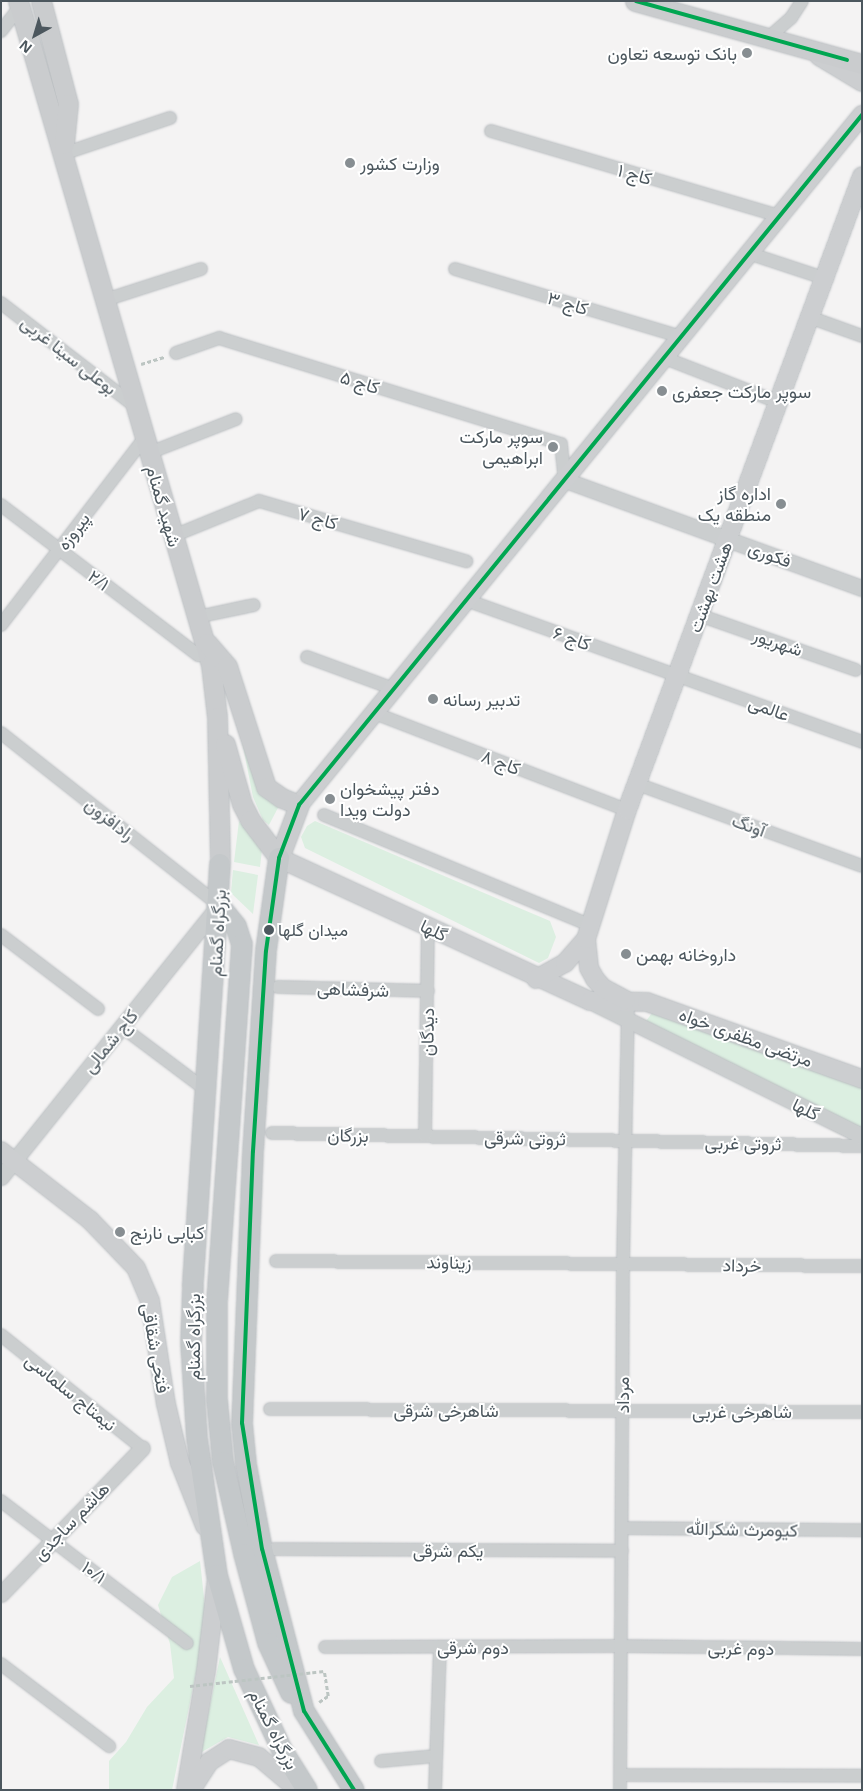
<!DOCTYPE html>
<html>
<head>
<meta charset="utf-8">
<style>
  body { margin:0 }
  #map { position:relative; width:863px; height:1791px; overflow:hidden; background:#f4f3f3; font-family:"Open Sans",Vazirmatn,sans-serif }
  div>[style] { position:absolute }
  [style*='--x'] { left:calc(var(--x)*1px); top:calc(var(--y)*1px); width:calc(var(--w)*1px); rotate:calc(var(--a)*1deg) }
  .green>* { inset:0; background:#dcefe1 }
  .path>* { height:2.5px; margin-top:-1.25px; transform-origin:0; background:repeating-linear-gradient(90deg,#bcc5c2 0 4px,transparent 0 6.5px) }
  .roads { filter:drop-shadow(0 0 1px #babec1) drop-shadow(0 0 1px #babec1) }
  .minor>* { height:12px; margin:-6px; padding:0 6px; transform-origin:6px; border-radius:6px; background:#cbcecf }
  .tertiary>* { height:15px; margin:-7.5px; padding:0 7.5px; transform-origin:7.5px; border-radius:7.5px; background:#cbcecf }
  .secondary>* { height:18px; margin:-9px; padding:0 9px; transform-origin:9px; border-radius:9px; background:#ccced0 }
  .primary>* { height:19px; margin:-9.5px; padding:0 9.5px; transform-origin:9.5px; border-radius:9.5px; background:#caccce }
  .trunk>* { height:20px; margin:-10px; padding:0 10px; transform-origin:10px; border-radius:10px; background:#c4c8ca }
  .path-bridge>* { height:2.5px; margin-top:-1.25px; transform-origin:0; background:repeating-linear-gradient(90deg,#bcc5c2 0 4px,transparent 0 6.5px) }
  .bus-1>* { height:4px; margin:-2px; padding:0 2px; transform-origin:2px; border-radius:2px; background:#00a651 }
  .dots>* { width:14px; height:14px; translate:-50% -50%; box-sizing:border-box; border:2px solid #fff; border-radius:50% }
  span { translate:-50% -50%; white-space:nowrap; text-align:center; line-height:1.15; -webkit-text-stroke:4px #fff; paint-order:stroke }
  .bus-label { font-size:17px; color:#4c575e }
  .left { translate:0 -50%; text-align:left }
  .poi-label { font-size:18px; color:#4c575e }
  .right { translate:-100% -50%; text-align:right }
  .street-label { font-size:18px; color:#4c575e }
  .frame { position:absolute; inset:0; border:2px solid #4c575e; pointer-events:none }
  .north { position:absolute; left:10px; top:10px; width:50px; height:50px; -webkit-text-stroke:4px #fff; paint-order:stroke; rotate:219deg; font-size:14px; font-weight:700; line-height:20px; text-align:center; color:#4c575e }
  .north::after { content:''; display:block; margin:auto; width:18px; height:22px; background:#4c575e; clip-path:polygon(50% 0,100% 100%,50% 72%,0 100%) }
</style>
</head>
<body>
<div id="map">
  <div class="green">
    <div style="clip-path:polygon(238px 721px,281px 802px,269px 825px,263px 820px,253px 797px)"></div>
    <div style="clip-path:polygon(239px 821px,262px 850px,260px 867px,234px 862px)"></div>
    <div style="clip-path:polygon(315px 821px,550px 921px,556px 937px,548px 958px,539px 963px,305px 848px,301px 837px,307px 826px)"></div>
    <div style="clip-path:polygon(233px 870px,258px 875px,253px 914px,231px 893px)"></div>
    <div style="clip-path:polygon(652px 1013px,862px 1087px,862px 1128px,646px 1021px)"></div>
    <div style="clip-path:polygon(200px 1561px,205px 1607px,202px 1644px,172px 1790px,109px 1790px,109px 1761px,126px 1742px,147px 1707px,174px 1678px,170px 1644px,158px 1605px,172px 1577px)"></div>
    <div style="clip-path:polygon(220px 1657px,259px 1745px,228px 1737px,200px 1753px)"></div>
  </div>
  <div class="path">
    <div style="--x:141;--y:364;--w:24;--a:-17"></div>
    <div style="--x:319;--y:1702;--w:11;--a:-34"></div>
    <div style="--x:328;--y:1696;--w:25;--a:-99"></div>
  </div>
  <div class="roads">
    <div class="minor">
      <div style="--x:1;--y:31;--w:31;--a:-52"></div>
      <div style="--x:768;--y:38;--w:30;--a:-41"></div>
      <div style="--x:791;--y:18;--w:20;--a:-57"></div>
      <div style="--x:491;--y:131;--w:300;--a:16.4"></div>
      <div style="--x:63;--y:154;--w:113;--a:-18.6"></div>
      <div style="--x:757;--y:256;--w:71;--a:18.2"></div>
      <div style="--x:455;--y:269;--w:236;--a:16.7"></div>
      <div style="--x:105;--y:300;--w:101;--a:-17.9"></div>
      <div style="--x:1;--y:303;--w:170;--a:37.6"></div>
      <div style="--x:809;--y:317;--w:56;--a:19.7"></div>
      <div style="--x:176;--y:353;--w:46;--a:-19.2"></div>
      <div style="--x:219;--y:338;--w:358;--a:17.2"></div>
      <div style="--x:561;--y:444;--w:36;--a:84"></div>
      <div style="--x:670;--y:360;--w:116;--a:21.3"></div>
      <div style="--x:149;--y:453;--w:93;--a:-21.3"></div>
      <div style="--x:1;--y:505;--w:248;--a:37.3"></div>
      <div style="--x:173;--y:536;--w:93;--a:-22.1"></div>
      <div style="--x:259;--y:501;--w:216;--a:16.2"></div>
      <div style="--x:466;--y:600;--w:421;--a:19.7"></div>
      <div style="--x:699;--y:615;--w:166;--a:19.3"></div>
      <div style="--x:197;--y:617;--w:58;--a:-11.9"></div>
      <div style="--x:1;--y:625;--w:237;--a:-52.5"></div>
      <div style="--x:307;--y:657;--w:93;--a:20.2"></div>
      <div style="--x:374;--y:713;--w:271;--a:21"></div>
      <div style="--x:1;--y:733;--w:278;--a:38.3"></div>
      <div style="--x:637;--y:784;--w:239;--a:20"></div>
      <div style="--x:324;--y:815;--w:288;--a:22.5"></div>
      <div style="--x:1;--y:935;--w:122;--a:37.3"></div>
      <div style="--x:278;--y:987;--w:150;--a:1.5"></div>
      <div style="--x:122;--y:1027;--w:105;--a:36.9"></div>
      <div style="--x:272;--y:1133;--w:590;--a:1.26"></div>
      <div style="--x:425;--y:1136;--w:209;--a:-89.2"></div>
      <div style="--x:276;--y:1261;--w:586;--a:0.49"></div>
      <div style="--x:1;--y:1335;--w:181;--a:38.7"></div>
      <div style="--x:270;--y:1409;--w:592;--a:0.29"></div>
      <div style="--x:1;--y:1501;--w:234;--a:37.4"></div>
      <div style="--x:622;--y:1528;--w:240;--a:0.5"></div>
      <div style="--x:274;--y:1549;--w:348;--a:0.3"></div>
      <div style="--x:325;--y:1647;--w:296;--a:-0.2"></div>
      <div style="--x:621;--y:1646;--w:241;--a:0.7"></div>
      <div style="--x:1;--y:1664;--w:136;--a:37.2"></div>
      <div style="--x:381;--y:1761;--w:55;--a:-5.2"></div>
      <div style="--x:621;--y:1775;--w:241;--a:0.2"></div>
      <div style="--x:435;--y:1790;--w:143;--a:-88"></div>
      <div style="--x:620;--y:1790;--w:526;--a:-89.67"></div>
      <div style="--x:623;--y:1264;--w:263;--a:-88.9"></div>
    </div>
    <div class="tertiary">
      <div style="--x:565;--y:480;--w:316;--a:20"></div>
      <div style="--x:590;--y:1001;--w:304;--a:26.4"></div>
      <div style="--x:1;--y:1177;--w:349;--a:-51.3"></div>
      <div style="--x:1;--y:1594;--w:203;--a:-46"></div>
    </div>
    <div class="secondary">
      <div style="--x:819;--y:56;--w:50;--a:31.2"></div>
      <div style="--x:299;--y:805;--w:891;--a:-50.79"></div>
      <div style="--x:279;--y:858;--w:342;--a:24.7"></div>
      <div style="--x:590;--y:1001;--w:57;--a:1"></div>
      <div style="--x:647;--y:1002;--w:228;--a:19.7"></div>
      <div style="--x:586;--y:939;--w:29;--a:84"></div>
      <div style="--x:589;--y:968;--w:13;--a:61"></div>
      <div style="--x:595;--y:979;--w:12;--a:48"></div>
      <div style="--x:603;--y:988;--w:26;--a:28"></div>
      <div style="--x:536;--y:979;--w:33;--a:-29"></div>
      <div style="--x:565;--y:963;--w:32;--a:-49"></div>
      <div style="--x:586;--y:939;--w:135;--a:-72.4"></div>
      <div style="--x:627;--y:810;--w:676;--a:-69.66"></div>
      <div style="--x:1;--y:1151;--w:113;--a:37.8"></div>
      <div style="--x:90;--y:1220;--w:66;--a:46.2"></div>
      <div style="--x:136;--y:1268;--w:36;--a:67"></div>
      <div style="--x:150;--y:1301;--w:104;--a:81.2"></div>
      <div style="--x:166;--y:1404;--w:61;--a:76.7"></div>
      <div style="--x:180;--y:1463;--w:68;--a:68.4"></div>
      <div style="--x:186;--y:1790;--w:121;--a:-80.5"></div>
      <div style="--x:206;--y:1671;--w:94;--a:-83.3"></div>
      <div style="--x:191;--y:1790;--w:33;--a:-57"></div>
      <div style="--x:209;--y:1762;--w:24;--a:-33"></div>
      <div style="--x:229;--y:1749;--w:31;--a:15"></div>
      <div style="--x:259;--y:1757;--w:51;--a:40.2"></div>
    </div>
    <div class="primary">
      <div style="--x:18;--y:1;--w:691;--a:73.79"></div>
      <div style="--x:211;--y:665;--w:52;--a:83.4"></div>
      <div style="--x:217;--y:717;--w:147;--a:88.8"></div>
      <div style="--x:41;--y:1;--w:106;--a:75.3"></div>
      <div style="--x:68;--y:104;--w:40;--a:95.7"></div>
      <div style="--x:635;--y:1;--w:236;--a:15.5"></div>
      <div style="--x:207;--y:643;--w:30;--a:49"></div>
      <div style="--x:227;--y:666;--w:127;--a:72.1"></div>
      <div style="--x:266;--y:787;--w:19;--a:35"></div>
      <div style="--x:282;--y:798;--w:18;--a:22"></div>
      <div style="--x:299;--y:805;--w:57;--a:110.7"></div>
      <div style="--x:225;--y:744;--w:62;--a:74.2"></div>
      <div style="--x:242;--y:804;--w:18;--a:63"></div>
      <div style="--x:250;--y:820;--w:48;--a:52.7"></div>
    </div>
    <div class="trunk">
      <div style="--x:279;--y:858;--w:94;--a:98"></div>
      <div style="--x:266;--y:951;--w:200;--a:93.7"></div>
      <div style="--x:253;--y:1151;--w:272;--a:92.3"></div>
      <div style="--x:242;--y:1423;--w:41;--a:84.4"></div>
      <div style="--x:246;--y:1464;--w:86;--a:79.3"></div>
      <div style="--x:262;--y:1549;--w:167;--a:75.5"></div>
      <div style="--x:304;--y:1711;--w:93;--a:57.7"></div>
      <div style="--x:220;--y:864;--w:423;--a:93.7"></div>
      <div style="--x:193;--y:1286;--w:57;--a:92"></div>
      <div style="--x:191;--y:1343;--w:95;--a:86.4"></div>
      <div style="--x:197;--y:1438;--w:138;--a:81.7"></div>
      <div style="--x:217;--y:1575;--w:98;--a:74"></div>
      <div style="--x:244;--y:1669;--w:89;--a:64.9"></div>
      <div style="--x:282;--y:1750;--w:47;--a:58"></div>
      <div style="--x:219;--y:905;--w:27;--a:51"></div>
      <div style="--x:236;--y:926;--w:19;--a:72"></div>
      <div style="--x:242;--y:944;--w:359;--a:94"></div>
      <div style="--x:217;--y:1302;--w:97;--a:90"></div>
      <div style="--x:217;--y:1399;--w:63;--a:84.6"></div>
      <div style="--x:223;--y:1462;--w:94;--a:77.1"></div>
      <div style="--x:244;--y:1554;--w:92;--a:74.9"></div>
      <div style="--x:268;--y:1643;--w:55;--a:65.3"></div>
    </div>
  </div>
  <div class="path-bridge">
    <div style="--x:190;--y:1686;--w:135;--a:-6.4"></div>
  </div>
  <div class="bus-1">
    <div style="--x:636;--y:1;--w:219;--a:15.6"></div>
    <div style="--x:354;--y:1790;--w:93;--a:-122.3"></div>
    <div style="--x:304;--y:1711;--w:167;--a:-104.5"></div>
    <div style="--x:262;--y:1549;--w:128;--a:-99"></div>
    <div style="--x:242;--y:1423;--w:272;--a:-87.7"></div>
    <div style="--x:253;--y:1151;--w:200;--a:-86.3"></div>
    <div style="--x:266;--y:951;--w:94;--a:-82"></div>
    <div style="--x:279;--y:858;--w:57;--a:-69.3"></div>
    <div style="--x:299;--y:805;--w:891;--a:-50.79"></div>
  </div>
  <div class="dots">
    <div style="left:747px;top:53px;background:#878e92"></div>
    <div style="left:350px;top:163px;background:#878e92"></div>
    <div style="left:662px;top:391px;background:#878e92"></div>
    <div style="left:553px;top:447px;background:#878e92"></div>
    <div style="left:781px;top:504px;background:#878e92"></div>
    <div style="left:433px;top:699px;background:#878e92"></div>
    <div style="left:330px;top:799px;background:#878e92"></div>
    <div style="left:269px;top:930px;background:#4c575e"></div>
    <div style="left:626px;top:954px;background:#878e92"></div>
    <div style="left:120px;top:1232px;background:#878e92"></div>
  </div>
  <div class="bus-label">
    <span class="left" style="left:278px;top:930px">میدان گلها</span>
  </div>
  <div class="poi-label">
    <span class="right" style="left:737px;top:53px">بانک توسعه تعاون</span>
    <span class="left" style="left:360px;top:163px">وزارت کشور</span>
    <span class="left" style="left:672px;top:391px">سوپر مارکت جعفری</span>
    <span class="right" style="left:543px;top:447px">سوپر مارکت<br>ابراهیمی</span>
    <span class="right" style="left:771px;top:504px">اداره گاز<br>منطقه یک</span>
    <span class="left" style="left:443px;top:699px">تدبیر رسانه</span>
    <span class="left" style="left:340px;top:799px">دفتر پیشخوان<br>دولت ویدا</span>
    <span class="left" style="left:636px;top:954px">داروخانه بهمن</span>
    <span class="left" style="left:130px;top:1232px">کبابی نارنج</span>
  </div>
  <div class="street-label">
    <span style="left:635px;top:174px;rotate:16deg">کاج ۱</span>
    <span style="left:568px;top:303px;rotate:17deg">کاج ۳</span>
    <span style="left:69px;top:355px;rotate:38deg">بوعلی سینا غربی</span>
    <span style="left:360px;top:382px;rotate:17deg">کاج ۵</span>
    <span style="left:164px;top:506px;rotate:74deg">شهید گمنام</span>
    <span style="left:318px;top:518px;rotate:16deg">کاج ۷</span>
    <span style="left:73px;top:531px;rotate:-53deg">پیروزه</span>
    <span style="left:770px;top:554px;rotate:20deg">فکوری</span>
    <span style="left:99px;top:580px;rotate:37deg">۲/۱</span>
    <span style="left:710px;top:587px;rotate:-70deg">هشت بهشت</span>
    <span style="left:572px;top:638px;rotate:20deg">کاج ۶</span>
    <span style="left:778px;top:642px;rotate:19deg">شهریور</span>
    <span style="left:769px;top:708px;rotate:20deg">عالمی</span>
    <span style="left:501px;top:762px;rotate:21deg">کاج ۸</span>
    <span style="left:110px;top:819px;rotate:38deg">رادافزون</span>
    <span style="left:749px;top:825px;rotate:20deg">آونگ</span>
    <span style="left:434px;top:930px;rotate:25deg">گلها</span>
    <span style="left:217px;top:933px;rotate:-87deg">بزرگراه گمنام</span>
    <span style="left:353px;top:989px;rotate:2deg">شرفشاهی</span>
    <span style="left:427px;top:1032px;rotate:-89deg">دیدگان</span>
    <span style="left:746px;top:1037px;rotate:20deg">مرتضی مظفری خواه</span>
    <span style="left:110px;top:1041px;rotate:-51deg">کاج شمالی</span>
    <span style="left:806px;top:1109px;rotate:26deg">گلها</span>
    <span style="left:348px;top:1135px;rotate:1deg">بزرگان</span>
    <span style="left:525px;top:1138px;rotate:1deg">ثروتی شرقی</span>
    <span style="left:743px;top:1143px;rotate:1deg">ثروتی غربی</span>
    <span style="left:449px;top:1262px;rotate:1deg">زیناوند</span>
    <span style="left:742px;top:1265px;rotate:1deg">خرداد</span>
    <span style="left:193px;top:1337px;rotate:-90deg">بزرگراه گمنام</span>
    <span style="left:156px;top:1348px;rotate:80deg">فتحی شقاقی</span>
    <span style="left:71px;top:1392px;rotate:39deg">نیمتاج سلماسی</span>
    <span style="left:622px;top:1395px;rotate:-90deg">مرداد</span>
    <span style="left:446px;top:1410px">شاهرخی شرقی</span>
    <span style="left:742px;top:1411px">شاهرخی غربی</span>
    <span style="left:71px;top:1521px;rotate:-46deg">هاشم ساجدی</span>
    <span style="left:742px;top:1529px;rotate:1deg">کیومرث شکرالله</span>
    <span style="left:448px;top:1550px">یکم شرقی</span>
    <span style="left:94px;top:1572px;rotate:37deg">۱۰/۱</span>
    <span style="left:473px;top:1647px">دوم شرقی</span>
    <span style="left:741px;top:1648px;rotate:1deg">دوم غربی</span>
    <span style="left:274px;top:1729px;rotate:63deg">بزرگراه گمنام</span>
  </div>
  <div class="frame"></div>
  <div class="north">N</div>
</div>
</body>
</html>
